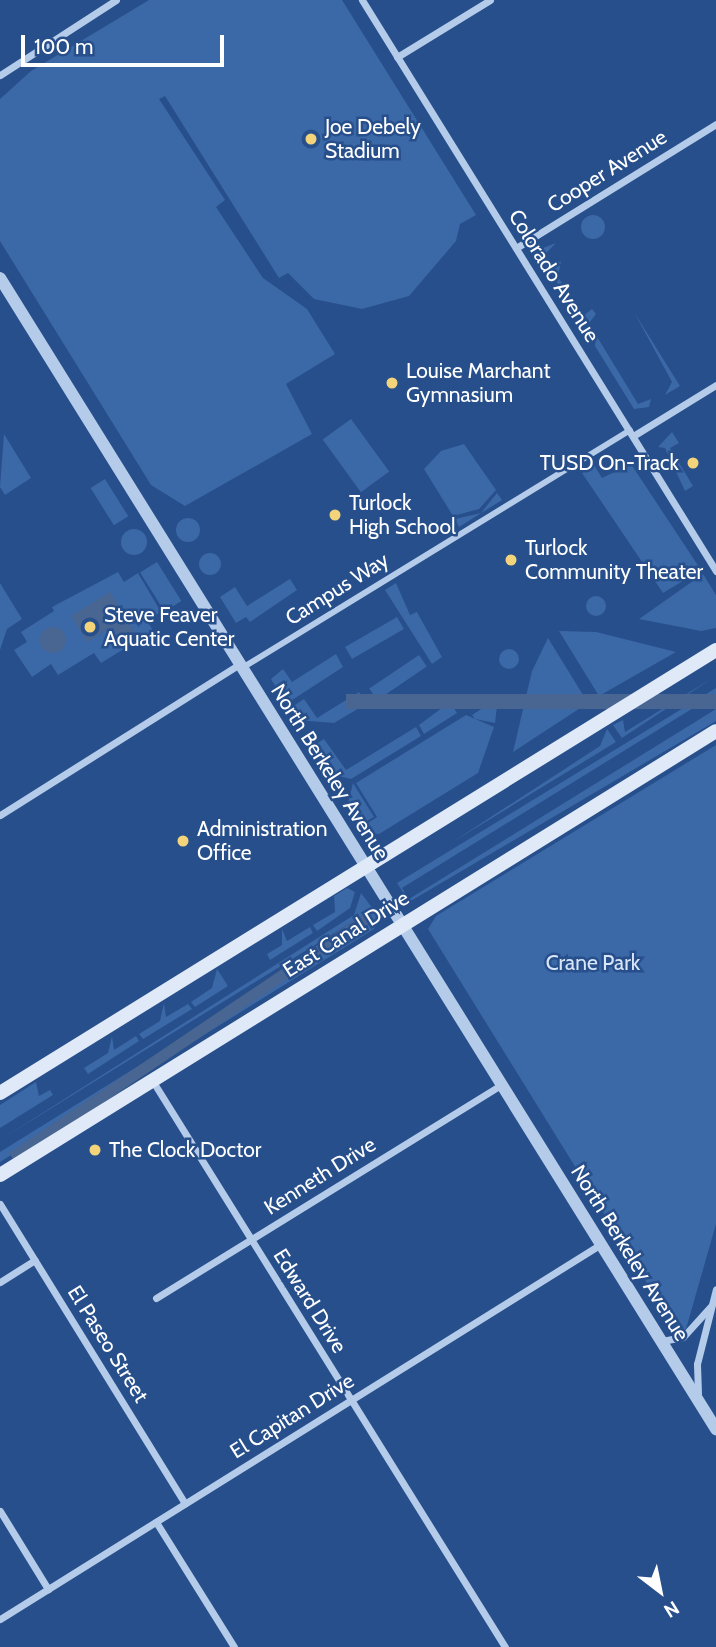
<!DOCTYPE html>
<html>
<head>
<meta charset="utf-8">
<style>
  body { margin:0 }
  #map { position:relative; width:716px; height:1647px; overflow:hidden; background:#274f8b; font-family:Cabin,sans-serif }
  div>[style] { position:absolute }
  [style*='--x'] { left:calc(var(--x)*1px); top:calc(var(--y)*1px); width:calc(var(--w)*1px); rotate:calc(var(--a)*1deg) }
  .green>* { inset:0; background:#3b68a7; transform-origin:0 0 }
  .round { border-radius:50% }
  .water>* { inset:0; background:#496591; transform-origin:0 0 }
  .pedestrian>* { height:6px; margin:-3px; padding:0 3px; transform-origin:3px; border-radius:3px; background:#b5cbea }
  .minor>* { height:7px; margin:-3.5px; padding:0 3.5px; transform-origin:3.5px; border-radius:3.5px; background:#b5cbea }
  .tertiary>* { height:12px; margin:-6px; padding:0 6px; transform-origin:6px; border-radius:6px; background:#b5cbea }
  .secondary>* { height:14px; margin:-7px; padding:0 7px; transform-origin:7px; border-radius:7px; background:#dfe9f8 }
  .dots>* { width:19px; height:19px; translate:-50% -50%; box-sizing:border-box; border:4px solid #274f8b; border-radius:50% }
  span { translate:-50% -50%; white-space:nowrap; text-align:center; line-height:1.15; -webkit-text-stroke:5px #274f8b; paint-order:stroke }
  .poi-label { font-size:21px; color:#fff }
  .left { translate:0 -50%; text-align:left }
  .right { translate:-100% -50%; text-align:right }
  .street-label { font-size:21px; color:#fff }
  .park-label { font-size:21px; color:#d9e6f8 }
  .north { position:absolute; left:625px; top:1556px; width:70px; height:70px; -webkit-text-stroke:5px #274f8b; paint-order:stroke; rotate:148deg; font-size:19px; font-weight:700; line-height:28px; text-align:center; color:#fff }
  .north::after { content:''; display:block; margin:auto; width:24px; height:32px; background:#fff; clip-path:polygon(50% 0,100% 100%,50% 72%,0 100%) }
  .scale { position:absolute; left:21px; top:35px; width:203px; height:32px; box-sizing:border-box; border:4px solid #fff; border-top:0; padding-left:9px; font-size:21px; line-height:24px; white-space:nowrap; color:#fff; -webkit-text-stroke:5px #274f8b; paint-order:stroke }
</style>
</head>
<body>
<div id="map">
  <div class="green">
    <div style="clip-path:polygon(149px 0,342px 0,476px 215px,460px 224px,456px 241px,409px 296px,362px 309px,314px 299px,288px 273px,279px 278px,165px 96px,159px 99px,225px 200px,216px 207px,263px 278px,307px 309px,335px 354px,286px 384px,312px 434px,185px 506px,151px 485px,0 241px,0 99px,31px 71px)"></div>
    <div class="round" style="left:581px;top:215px;width:24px;height:24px"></div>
    <div style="clip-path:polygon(556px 243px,545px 254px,552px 265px,561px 261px,558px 277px,583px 316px,592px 309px,596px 314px,587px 326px,540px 258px,543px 248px)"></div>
    <div style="clip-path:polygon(634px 312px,680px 386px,665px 395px,672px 382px)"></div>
    <div style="clip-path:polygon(596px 335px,638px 404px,651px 399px,649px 407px,634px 409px,595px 346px)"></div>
    <div style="left:351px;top:419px;width:65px;height:35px;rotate:54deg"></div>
    <div style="clip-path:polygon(672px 432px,679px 443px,670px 448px,693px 486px,685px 491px,665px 448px,658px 447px)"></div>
    <div style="clip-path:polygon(4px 434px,31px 478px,5px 495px,0 487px)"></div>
    <div style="clip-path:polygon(464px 444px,496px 490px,479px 509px,453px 516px,424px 469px,441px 451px)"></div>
    <div style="clip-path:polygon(631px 464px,701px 570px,663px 593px,582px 473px,594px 465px,602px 478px)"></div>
    <div style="left:105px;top:479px;width:44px;height:17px;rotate:58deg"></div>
    <div style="clip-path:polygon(497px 493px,502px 500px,459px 527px,455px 519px,481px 513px)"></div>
    <div class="round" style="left:176px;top:518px;width:24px;height:24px"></div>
    <div class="round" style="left:121px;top:529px;width:26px;height:26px"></div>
    <div class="round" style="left:199px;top:553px;width:22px;height:22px"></div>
    <div style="left:157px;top:562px;width:46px;height:20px;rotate:58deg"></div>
    <div style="clip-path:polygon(118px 572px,124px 582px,138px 573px,161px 612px,147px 620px,153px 631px,101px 663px,94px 653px,58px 675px,51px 664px,32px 677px,14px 650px,27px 642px,21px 632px,54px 611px,52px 607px)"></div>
    <div style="clip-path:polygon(703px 574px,716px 595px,716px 628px,701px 631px,639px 619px)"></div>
    <div style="clip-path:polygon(290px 579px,297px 590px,250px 622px,246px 617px,236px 623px,220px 597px,235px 587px,247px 606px)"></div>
    <div style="clip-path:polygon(0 583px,22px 619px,7px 629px,0 650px)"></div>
    <div style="clip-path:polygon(396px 583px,410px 615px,417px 612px,442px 657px,432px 664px,385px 590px)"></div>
    <div class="round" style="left:586px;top:596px;width:20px;height:20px"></div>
    <div style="left:397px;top:617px;width:14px;height:60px;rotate:60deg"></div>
    <div style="clip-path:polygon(559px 631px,596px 632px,676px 652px,599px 696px)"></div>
    <div style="clip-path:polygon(548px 638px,588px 703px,513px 752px,532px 671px)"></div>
    <div class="round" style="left:499px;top:649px;width:20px;height:20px"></div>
    <div style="clip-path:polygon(336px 654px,343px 667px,286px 704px,271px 679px,283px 669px,292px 682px)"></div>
    <div style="left:419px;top:655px;width:14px;height:60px;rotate:56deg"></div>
    <div style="clip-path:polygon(714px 677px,622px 738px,613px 725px,623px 720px,625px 732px)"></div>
    <div style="clip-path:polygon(716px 688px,716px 694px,402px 888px,409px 899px,716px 709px,716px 721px,409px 902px,397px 883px)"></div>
    <div style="clip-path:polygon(359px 692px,366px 704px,334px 723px,296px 720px,289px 709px,304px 699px,317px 718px)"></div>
    <div style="clip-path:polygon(498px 698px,495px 723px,475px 719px,472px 715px)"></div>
    <div style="clip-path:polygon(450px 702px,457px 713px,424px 734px,419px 725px)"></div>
    <div style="clip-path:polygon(466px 715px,494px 727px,478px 773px,379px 834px,367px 833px,365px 825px,377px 817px,356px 783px)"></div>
    <div style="clip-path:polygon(416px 727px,421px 736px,351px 779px,330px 774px,313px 746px,324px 739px,346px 770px)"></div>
    <div style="clip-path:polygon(607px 729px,616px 742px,451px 843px,600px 746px)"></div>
    <div style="clip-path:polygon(716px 745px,716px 1224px,686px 1329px,678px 1333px,428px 929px,436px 916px)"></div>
    <div style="clip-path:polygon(353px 783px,374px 817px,361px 824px,348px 803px)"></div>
    <div style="clip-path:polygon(347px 888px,355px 892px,350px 908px,317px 931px,313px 925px,335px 912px,334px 896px)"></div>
    <div style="clip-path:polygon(361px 893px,379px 917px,374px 929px,0 1162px,0 1152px,373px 920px,368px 912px,0 1140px,354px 915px)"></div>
    <div style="clip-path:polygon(310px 927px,313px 933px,270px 960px,267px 954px,282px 945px,282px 929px,287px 941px)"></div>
    <div style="clip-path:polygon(217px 969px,228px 986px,195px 1007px,191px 1002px,212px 988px)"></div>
    <div style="clip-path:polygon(164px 1003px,166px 1017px,188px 1004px,192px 1009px,143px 1039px,139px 1034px,160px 1021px)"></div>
    <div style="clip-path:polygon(112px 1036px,114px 1050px,136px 1036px,139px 1041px,88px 1074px,84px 1068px,108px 1053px)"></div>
    <div style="clip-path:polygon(36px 1082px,39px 1096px,50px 1090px,53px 1095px,0 1128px,0 1105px)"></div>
  </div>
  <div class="water">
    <div style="clip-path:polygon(110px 592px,136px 634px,122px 642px,112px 627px,87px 642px,71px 616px)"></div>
    <div class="round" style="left:40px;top:627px;width:26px;height:26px"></div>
    <div style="left:716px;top:694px;width:15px;height:370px;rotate:90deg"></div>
    <div style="left:368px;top:911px;width:11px;height:433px;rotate:56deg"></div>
  </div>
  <div class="pedestrian">
    <div style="--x:242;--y:668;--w:455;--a:-31.5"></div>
  </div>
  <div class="minor">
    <div style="--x:362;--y:0;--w:672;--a:58.2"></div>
    <div style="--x:397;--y:57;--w:109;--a:-31.5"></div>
    <div style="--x:0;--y:75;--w:138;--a:-32.9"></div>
    <div style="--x:516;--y:248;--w:235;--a:-31.8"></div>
    <div style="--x:633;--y:436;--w:97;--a:-31.6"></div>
    <div style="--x:0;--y:815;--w:284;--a:-32.2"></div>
    <div style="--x:152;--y:1080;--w:668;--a:58.09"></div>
    <div style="--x:0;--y:1204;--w:352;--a:58.3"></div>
    <div style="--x:0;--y:1282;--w:41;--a:-32.2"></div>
    <div style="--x:156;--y:1298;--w:407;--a:-31.7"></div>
    <div style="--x:662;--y:1341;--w:21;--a:-11"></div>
    <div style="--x:683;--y:1337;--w:42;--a:-47.9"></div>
    <div style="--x:698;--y:1393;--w:29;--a:-92"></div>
    <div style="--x:697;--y:1364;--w:77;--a:-75.8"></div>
    <div style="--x:0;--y:1511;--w:92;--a:58.4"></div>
    <div style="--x:156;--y:1522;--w:147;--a:58"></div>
    <div style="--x:0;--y:1619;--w:708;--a:-31.96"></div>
  </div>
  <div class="tertiary">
    <div style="--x:0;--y:278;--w:1356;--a:58.12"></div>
  </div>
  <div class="secondary">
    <div style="--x:0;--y:1093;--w:842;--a:-31.75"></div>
    <div style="--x:0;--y:1175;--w:842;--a:-31.8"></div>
  </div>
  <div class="dots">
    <div style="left:311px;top:139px;background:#f3d47a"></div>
    <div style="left:392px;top:383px;background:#f3d47a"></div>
    <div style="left:693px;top:463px;background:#f3d47a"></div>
    <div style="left:335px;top:515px;background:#f3d47a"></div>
    <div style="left:511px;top:560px;background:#f3d47a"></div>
    <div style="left:90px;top:627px;background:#f3d47a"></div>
    <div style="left:183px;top:841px;background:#f3d47a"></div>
    <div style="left:95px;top:1150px;background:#f3d47a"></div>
  </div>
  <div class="poi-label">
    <span class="left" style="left:325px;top:139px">Joe Debely<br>Stadium</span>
    <span class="left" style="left:406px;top:383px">Louise Marchant<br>Gymnasium</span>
    <span class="right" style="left:679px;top:463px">TUSD On-Track</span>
    <span class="left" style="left:349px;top:515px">Turlock<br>High School</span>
    <span class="left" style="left:525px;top:560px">Turlock<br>Community Theater</span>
    <span class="left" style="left:104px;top:627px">Steve Feaver<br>Aquatic Center</span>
    <span class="left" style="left:197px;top:841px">Administration<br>Office</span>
    <span class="left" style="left:109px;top:1150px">The Clock Doctor</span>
  </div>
  <div class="street-label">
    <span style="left:607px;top:171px;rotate:-32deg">Cooper Avenue</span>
    <span style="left:554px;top:276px;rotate:58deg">Colorado Avenue</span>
    <span style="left:337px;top:589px;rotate:-32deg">Campus Way</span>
    <span style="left:330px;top:772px;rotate:58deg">North Berkeley Avenue</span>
    <span style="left:346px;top:934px;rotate:-32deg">East Canal Drive</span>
    <span style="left:320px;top:1176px;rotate:-32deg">Kenneth Drive</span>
    <span style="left:630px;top:1253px;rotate:58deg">North Berkeley Avenue</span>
    <span style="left:310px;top:1301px;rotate:58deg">Edward Drive</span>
    <span style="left:108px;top:1344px;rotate:58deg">El Paseo Street</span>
    <span style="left:292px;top:1416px;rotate:-32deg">El Capitan Drive</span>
  </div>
  <div class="park-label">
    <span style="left:593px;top:963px">Crane Park</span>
  </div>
  <div class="north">N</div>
  <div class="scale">100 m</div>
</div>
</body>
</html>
